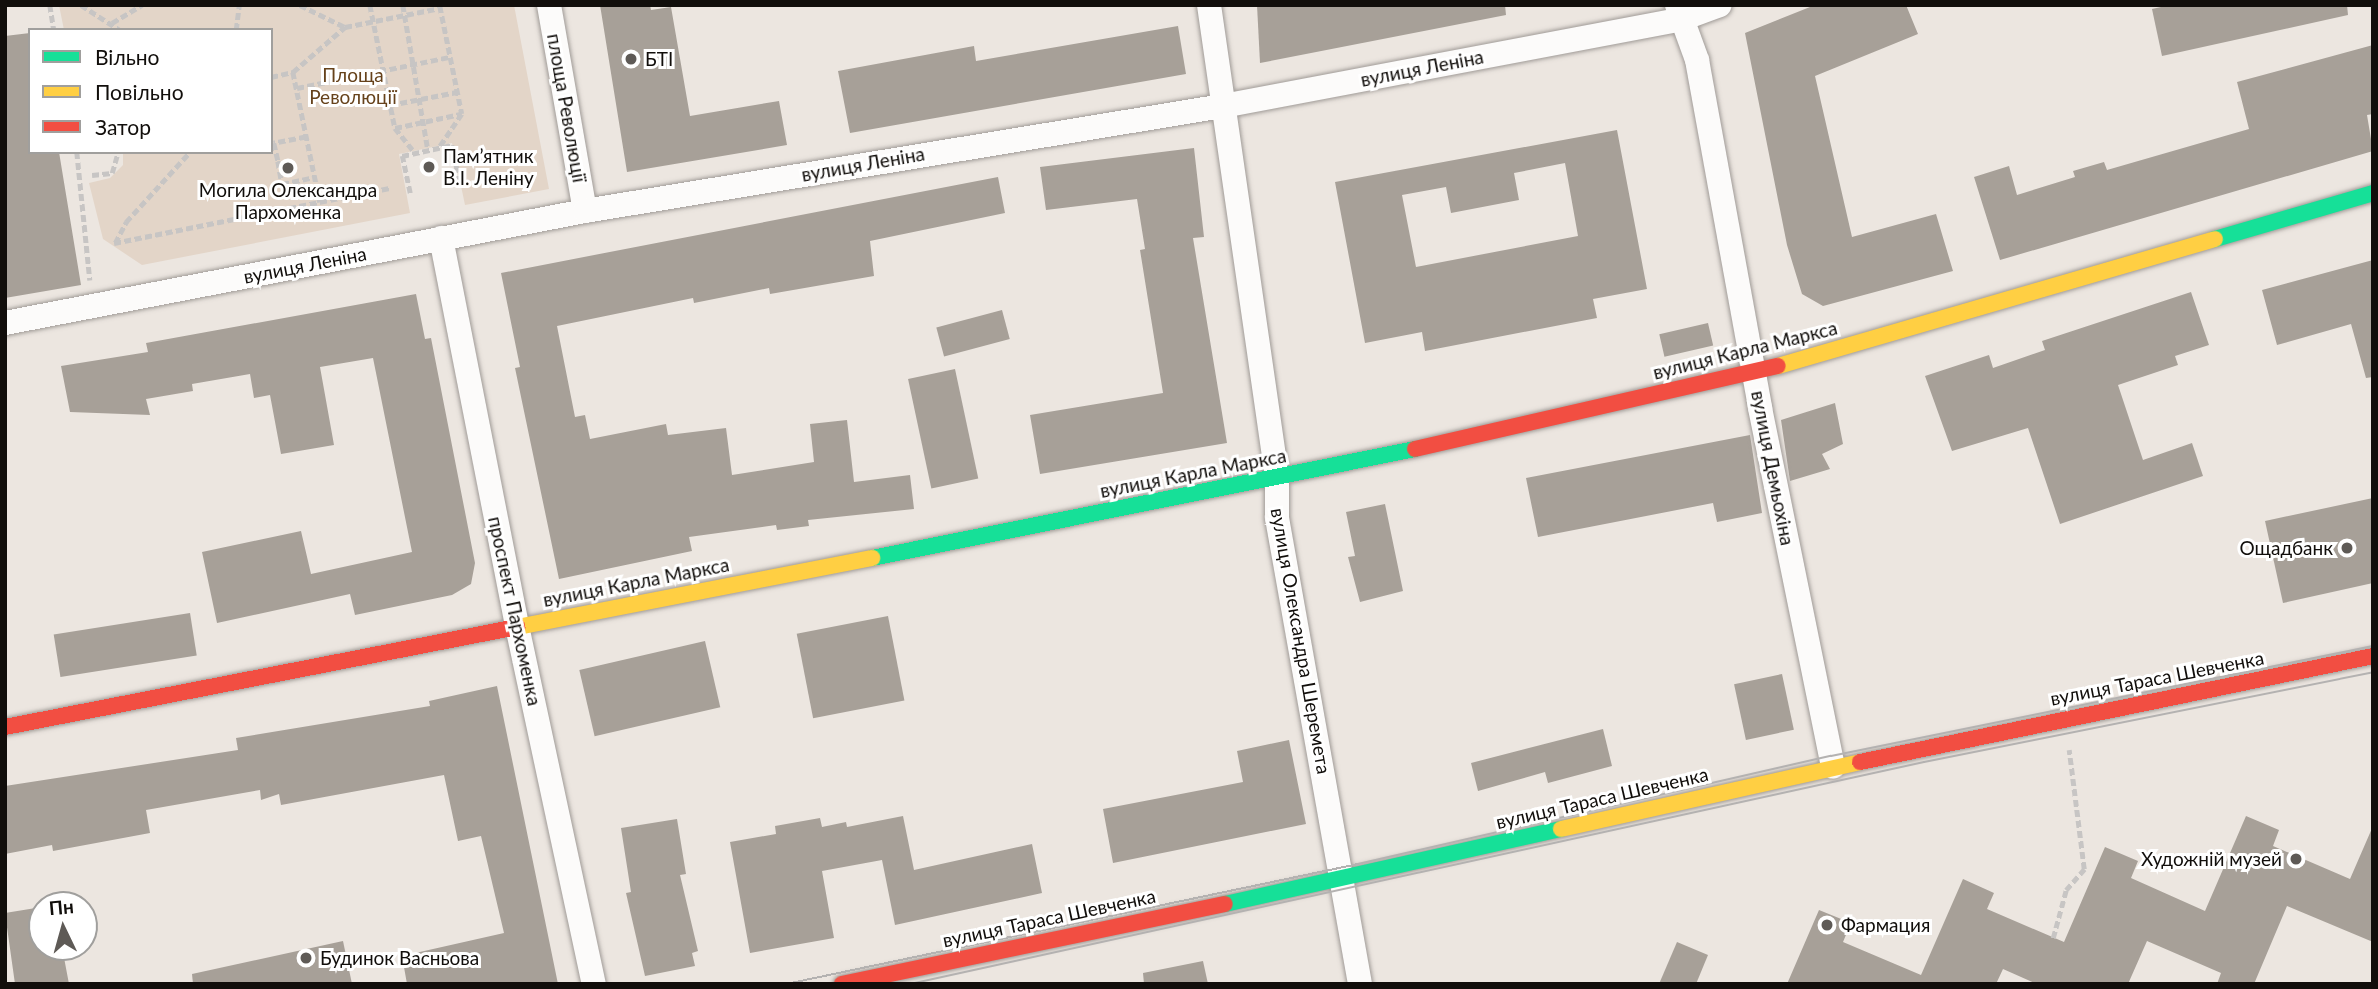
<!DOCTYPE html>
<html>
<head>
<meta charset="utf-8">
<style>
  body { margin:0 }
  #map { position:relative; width:2378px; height:989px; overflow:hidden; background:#ece6e0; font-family:Lato,sans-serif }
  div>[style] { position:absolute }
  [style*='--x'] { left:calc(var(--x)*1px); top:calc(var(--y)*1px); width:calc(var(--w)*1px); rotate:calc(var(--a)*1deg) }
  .green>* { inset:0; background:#e3d5c8 }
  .building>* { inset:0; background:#a7a098; transform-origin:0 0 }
  .path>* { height:4.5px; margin-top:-2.25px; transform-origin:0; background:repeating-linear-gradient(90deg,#c7c5c4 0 7px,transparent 0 10.5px) }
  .roads { filter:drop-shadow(0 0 2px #a09b97) drop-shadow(0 0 2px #a09b97) }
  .street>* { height:24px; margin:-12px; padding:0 12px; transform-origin:12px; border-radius:12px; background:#fcfbfa }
  .fast>* { height:16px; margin:-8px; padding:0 8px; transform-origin:8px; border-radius:8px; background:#16e098 }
  .slow>* { height:16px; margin:-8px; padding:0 8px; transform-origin:8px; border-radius:8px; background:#ffcf43 }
  .jam>* { height:16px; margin:-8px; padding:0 8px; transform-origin:8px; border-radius:8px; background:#f24e42 }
  .tram>* { height:2px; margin:-1px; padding:0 1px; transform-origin:1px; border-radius:1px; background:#b4b2b1 }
  .dots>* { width:19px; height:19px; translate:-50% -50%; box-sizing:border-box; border:4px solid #fff; border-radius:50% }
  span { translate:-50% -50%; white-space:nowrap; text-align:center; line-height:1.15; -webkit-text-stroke:6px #fff; paint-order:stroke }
  .poi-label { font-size:19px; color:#110e0b }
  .left { translate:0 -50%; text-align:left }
  .right { translate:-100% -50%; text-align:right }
  .street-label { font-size:19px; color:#110e0b }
  .park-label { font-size:19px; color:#66421b }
  .frame { position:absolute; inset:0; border:7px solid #110e0b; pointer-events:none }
  .legend { position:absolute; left:28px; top:28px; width:245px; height:126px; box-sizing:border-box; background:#fff; border:2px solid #a09f9d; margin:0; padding:9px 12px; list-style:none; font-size:21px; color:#110e0b }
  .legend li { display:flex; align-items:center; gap:14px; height:35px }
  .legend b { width:35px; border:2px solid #a09f9d }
  .north { position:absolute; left:28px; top:891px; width:70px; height:70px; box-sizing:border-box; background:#fff; border:2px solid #a09f9d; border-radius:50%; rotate:355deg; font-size:19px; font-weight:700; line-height:28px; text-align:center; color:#110e0b }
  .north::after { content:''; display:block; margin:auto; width:24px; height:32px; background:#5e5a56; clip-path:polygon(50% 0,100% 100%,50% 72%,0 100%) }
</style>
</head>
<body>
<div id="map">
  <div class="green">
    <div style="clip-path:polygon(59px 5px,514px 5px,549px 189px,465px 205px,452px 143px,399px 154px,410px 213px,142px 265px,103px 239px,89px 183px,110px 178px,123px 165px,123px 152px,271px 152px,271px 30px,64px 30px)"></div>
  </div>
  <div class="building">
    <div style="clip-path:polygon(600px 5px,650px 5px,651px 10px,671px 7px,690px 116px,779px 101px,787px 145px,627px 172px)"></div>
    <div style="clip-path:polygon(1257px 5px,1505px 5px,1506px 15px,1260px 63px)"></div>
    <div style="clip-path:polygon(1815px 5px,1906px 5px,1918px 34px,1815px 76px,1852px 237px,1936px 214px,1953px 271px,1823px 306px,1802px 294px,1787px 245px,1745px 33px)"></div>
    <div style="clip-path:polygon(2170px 5px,2347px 5px,2348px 15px,2162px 56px,2152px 9px)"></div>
    <div style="clip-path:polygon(1178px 26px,1186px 74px,850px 133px,838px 71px,974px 46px,976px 61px)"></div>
    <div style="clip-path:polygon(30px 33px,30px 152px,59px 152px,81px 285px,5px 298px,5px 36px)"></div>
    <div style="clip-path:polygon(2373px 45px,2373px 114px,2367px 115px,2373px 151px,2000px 260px,1974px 177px,2009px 166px,2017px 195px,2075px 177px,2073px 171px,2104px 162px,2107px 170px,2249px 129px,2237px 82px)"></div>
    <div style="clip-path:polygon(evenodd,1617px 130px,1647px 289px,1593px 299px,1597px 318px,1425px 351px,1422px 332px,1365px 343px,1335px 182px,1617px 130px,1565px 163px,1578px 236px,1416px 267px,1402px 195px,1446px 187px,1451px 213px,1519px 200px,1514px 173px,1565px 163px)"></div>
    <div style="clip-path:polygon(1194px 148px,1204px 237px,1193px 238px,1227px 443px,1040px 474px,1030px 415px,1163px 393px,1140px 250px,1145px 249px,1137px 199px,1046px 210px,1040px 167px)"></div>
    <div style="clip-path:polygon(998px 177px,1005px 213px,870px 241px,874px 276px,770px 294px,769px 288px,694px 303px,693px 298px,557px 326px,575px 417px,585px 415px,590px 439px,666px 424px,668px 435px,726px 428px,732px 475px,814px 462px,810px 424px,847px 420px,854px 482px,910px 475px,914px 509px,808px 520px,809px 526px,777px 530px,776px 525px,689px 537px,692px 551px,559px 579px,515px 368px,520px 367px,501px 273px)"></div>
    <div style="clip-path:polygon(2373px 260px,2373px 377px,2366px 378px,2351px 324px,2277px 345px,2262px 290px)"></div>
    <div style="clip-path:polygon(2191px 292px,2209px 345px,2175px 356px,2178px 365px,2118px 385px,2143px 460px,2192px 443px,2203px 476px,2060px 524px,2028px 428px,1952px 451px,1925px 376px,1989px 355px,1993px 368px,2045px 350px,2042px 341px)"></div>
    <div style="clip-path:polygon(416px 294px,425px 339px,431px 338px,475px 563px,471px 584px,452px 595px,355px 615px,350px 594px,217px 623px,202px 552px,301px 531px,311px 574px,412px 552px,373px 358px,320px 367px,334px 445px,281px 454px,270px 395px,254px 398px,250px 374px,192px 384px,193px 391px,146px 399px,150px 415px,70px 412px,61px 366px,148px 352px,146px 343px)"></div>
    <div style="left:1002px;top:310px;width:30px;height:68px;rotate:75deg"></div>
    <div style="left:1708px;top:323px;width:23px;height:50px;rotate:77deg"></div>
    <div style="left:955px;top:369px;width:112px;height:48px;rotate:78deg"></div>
    <div style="clip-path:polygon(1835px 403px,1843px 444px,1822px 454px,1830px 469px,1790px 481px,1781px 420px)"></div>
    <div style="clip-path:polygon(1750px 435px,1762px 513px,1717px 522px,1713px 503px,1538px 537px,1526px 478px)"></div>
    <div style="clip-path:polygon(2373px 498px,2373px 583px,2283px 603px,2265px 521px)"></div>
    <div style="clip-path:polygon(1385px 504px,1403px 591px,1360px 602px,1348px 557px,1355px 556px,1346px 512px)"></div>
    <div style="left:190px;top:613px;width:43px;height:138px;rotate:81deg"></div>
    <div style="left:888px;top:616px;width:86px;height:93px;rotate:79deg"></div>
    <div style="left:705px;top:641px;width:68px;height:129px;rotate:77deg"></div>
    <div style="left:1782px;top:674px;width:57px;height:49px;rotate:78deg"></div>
    <div style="clip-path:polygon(497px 686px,558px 984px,407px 984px,402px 956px,504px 933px,481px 836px,458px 841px,444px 775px,281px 805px,279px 794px,261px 800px,260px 790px,146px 810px,150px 833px,53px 851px,52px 845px,5px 854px,5px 786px,238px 750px,236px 738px,430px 706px,429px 701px)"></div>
    <div style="clip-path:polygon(1603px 729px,1612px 766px,1548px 783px,1545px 772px,1478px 791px,1471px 763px)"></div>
    <div style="clip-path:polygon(1289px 740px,1306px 824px,1113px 863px,1103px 809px,1243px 782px,1237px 751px)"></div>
    <div style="clip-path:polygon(903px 816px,914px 870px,1032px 844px,1042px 893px,895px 925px,882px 860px,822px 871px,834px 938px,750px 953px,730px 842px,776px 834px,775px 826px,820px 818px,822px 827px,846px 822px,847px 827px)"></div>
    <div style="clip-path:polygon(2246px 816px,2279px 830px,2273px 846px,2350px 879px,2373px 826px,2373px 942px,2287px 906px,2254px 984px,2217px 984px,2221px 973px,2147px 941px,2128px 984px,2037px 984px,2003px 969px,1996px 984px,1787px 984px,1819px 910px,1851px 923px,1843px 942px,1921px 975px,1963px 879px,1994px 893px,1987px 909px,2064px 942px,2105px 847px,2138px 861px,2131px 878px,2205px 911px)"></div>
    <div style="clip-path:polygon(677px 819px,686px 874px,680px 875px,698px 951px,692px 953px,695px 966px,645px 976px,626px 893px,631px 892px,621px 828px)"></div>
    <div style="clip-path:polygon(42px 907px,42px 947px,62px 947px,69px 984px,15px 984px,5px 913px)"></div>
    <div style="clip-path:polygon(343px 941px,352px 984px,193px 984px,192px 974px)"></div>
    <div style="clip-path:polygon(1677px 942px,1708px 955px,1696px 984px,1659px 984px)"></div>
    <div style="clip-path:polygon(1203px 961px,1208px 984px,1144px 984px,1143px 973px)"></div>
  </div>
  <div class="path">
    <div style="--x:50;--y:5;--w:25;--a:81"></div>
    <div style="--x:81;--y:5;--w:46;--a:32.7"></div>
    <div style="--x:300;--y:5;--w:50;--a:26.1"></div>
    <div style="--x:370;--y:5;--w:126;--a:78.5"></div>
    <div style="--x:395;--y:128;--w:32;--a:51"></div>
    <div style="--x:403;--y:5;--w:147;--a:80.2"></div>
    <div style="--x:440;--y:6;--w:110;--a:78.5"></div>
    <div style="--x:462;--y:114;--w:40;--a:124"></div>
    <div style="--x:112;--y:23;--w:35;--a:-31"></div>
    <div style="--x:236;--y:30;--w:25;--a:-83"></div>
    <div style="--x:293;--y:72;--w:133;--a:78.3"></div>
    <div style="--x:271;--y:77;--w:23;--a:-13"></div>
    <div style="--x:293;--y:72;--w:69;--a:-40.9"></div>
    <div style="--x:345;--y:27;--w:97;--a:-11.3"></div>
    <div style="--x:297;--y:88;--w:156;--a:-11.5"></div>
    <div style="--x:390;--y:105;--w:68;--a:-11"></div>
    <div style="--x:395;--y:128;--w:67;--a:-12"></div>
    <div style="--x:306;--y:137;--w:33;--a:169"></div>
    <div style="--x:274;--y:143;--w:18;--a:77"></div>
    <div style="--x:278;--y:161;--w:23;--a:80"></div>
    <div style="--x:282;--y:184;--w:34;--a:-12"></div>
    <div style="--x:77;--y:152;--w:129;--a:84.2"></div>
    <div style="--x:92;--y:175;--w:20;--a:-6"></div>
    <div style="--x:112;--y:173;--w:22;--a:-74"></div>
    <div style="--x:410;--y:193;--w:38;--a:-102"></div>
    <div style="--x:402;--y:156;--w:51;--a:-12.4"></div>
    <div style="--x:452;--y:145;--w:38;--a:78"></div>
    <div style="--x:114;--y:243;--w:281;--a:-11.3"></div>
    <div style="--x:115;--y:243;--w:24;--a:-62"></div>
    <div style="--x:126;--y:222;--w:95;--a:-47.6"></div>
    <div style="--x:2053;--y:938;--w:50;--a:-74.8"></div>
    <div style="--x:2066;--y:890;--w:28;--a:-49"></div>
    <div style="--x:2084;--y:869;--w:120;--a:-97.2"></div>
  </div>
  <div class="roads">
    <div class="street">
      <div style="--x:549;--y:5;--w:209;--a:80.1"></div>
      <div style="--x:1209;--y:5;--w:477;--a:81.8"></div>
      <div style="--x:1277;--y:477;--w:41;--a:90"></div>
      <div style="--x:1277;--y:518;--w:473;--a:79.9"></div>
      <div style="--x:1677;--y:5;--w:59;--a:70"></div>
      <div style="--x:1697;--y:60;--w:354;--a:79.7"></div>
      <div style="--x:1760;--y:408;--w:366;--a:78.5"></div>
      <div style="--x:441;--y:238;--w:395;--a:78.9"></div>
      <div style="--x:517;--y:626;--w:366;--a:77.9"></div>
      <div style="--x:5;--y:323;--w:591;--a:-10.93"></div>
      <div style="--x:585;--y:211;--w:647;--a:-9.35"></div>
      <div style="--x:1223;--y:106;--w:467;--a:-10.7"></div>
      <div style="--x:1682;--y:19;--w:40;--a:-20.2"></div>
    </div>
    <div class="fast">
      <div style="--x:2215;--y:239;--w:165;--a:-16.2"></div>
      <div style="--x:872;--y:558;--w:554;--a:-11.35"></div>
      <div style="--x:1225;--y:904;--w:344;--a:-12.6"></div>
    </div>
    <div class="slow">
      <div style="--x:1778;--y:366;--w:455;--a:-16.2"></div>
      <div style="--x:517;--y:627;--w:362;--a:-11"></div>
      <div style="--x:1561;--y:829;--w:306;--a:-12.6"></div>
    </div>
    <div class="jam">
      <div style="--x:1415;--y:449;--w:372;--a:-12.9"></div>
      <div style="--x:5;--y:727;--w:522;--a:-11.05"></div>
      <div style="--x:1860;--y:762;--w:524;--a:-11.67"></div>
      <div style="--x:842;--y:984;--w:391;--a:-11.8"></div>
    </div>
  </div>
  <div class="tram">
    <div style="--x:786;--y:984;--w:584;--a:-11.85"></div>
    <div style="--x:1358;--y:864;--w:485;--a:-12.9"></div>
    <div style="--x:1831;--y:756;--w:553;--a:-11.47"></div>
    <div style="--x:910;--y:984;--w:1038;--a:-12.35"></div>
    <div style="--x:1924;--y:762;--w:458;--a:-11.3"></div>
  </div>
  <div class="dots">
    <div style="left:631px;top:59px;background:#5e5a56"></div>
    <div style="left:429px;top:167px;background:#5e5a56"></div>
    <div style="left:288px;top:168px;background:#5e5a56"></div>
    <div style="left:2347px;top:548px;background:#5e5a56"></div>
    <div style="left:2296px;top:859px;background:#5e5a56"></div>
    <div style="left:1827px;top:925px;background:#5e5a56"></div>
    <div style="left:306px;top:958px;background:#5e5a56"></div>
  </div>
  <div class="poi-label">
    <span class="left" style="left:645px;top:59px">БТІ</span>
    <span class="left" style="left:443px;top:167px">Пам’ятник<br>В.І. Леніну</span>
    <span style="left:288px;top:201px">Могила Олександра<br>Пархоменка</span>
    <span class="right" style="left:2333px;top:548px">Ощадбанк</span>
    <span class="right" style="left:2282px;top:859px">Художній музей</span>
    <span class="left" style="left:1841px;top:925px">Фармация</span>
    <span class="left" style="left:320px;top:958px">Будинок Васньова</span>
  </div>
  <div class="street-label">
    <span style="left:1422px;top:68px;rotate:-11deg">вулиця Леніна</span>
    <span style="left:567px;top:108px;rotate:80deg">площа Революції</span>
    <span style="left:863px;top:164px;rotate:-10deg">вулиця Леніна</span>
    <span style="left:305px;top:265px;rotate:-11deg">вулиця Леніна</span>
    <span style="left:1745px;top:350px;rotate:-14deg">вулиця Карла Маркса</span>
    <span style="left:1773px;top:468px;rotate:79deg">вулиця Демьохіна</span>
    <span style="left:1193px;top:473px;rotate:-11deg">вулиця Карла Маркса</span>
    <span style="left:636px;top:582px;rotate:-11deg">вулиця Карла Маркса</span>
    <span style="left:515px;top:611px;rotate:78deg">проспект Пархоменка</span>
    <span style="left:1301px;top:641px;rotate:80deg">вулиця Олександра Шеремета</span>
    <span style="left:2157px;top:678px;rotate:-11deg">вулиця Тараса Шевченка</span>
    <span style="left:1602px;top:798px;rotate:-13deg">вулиця Тараса Шевченка</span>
    <span style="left:1049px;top:918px;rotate:-12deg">вулиця Тараса Шевченка</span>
  </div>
  <div class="park-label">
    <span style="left:353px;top:86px">Площа<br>Революції</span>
  </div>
  <div class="frame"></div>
  <ul class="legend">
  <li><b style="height:9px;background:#16e098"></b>Вільно</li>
  <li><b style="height:9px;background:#ffcf43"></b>Повільно</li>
  <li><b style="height:9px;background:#f24e42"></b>Затор</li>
  </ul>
  <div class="north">Пн</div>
</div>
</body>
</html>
